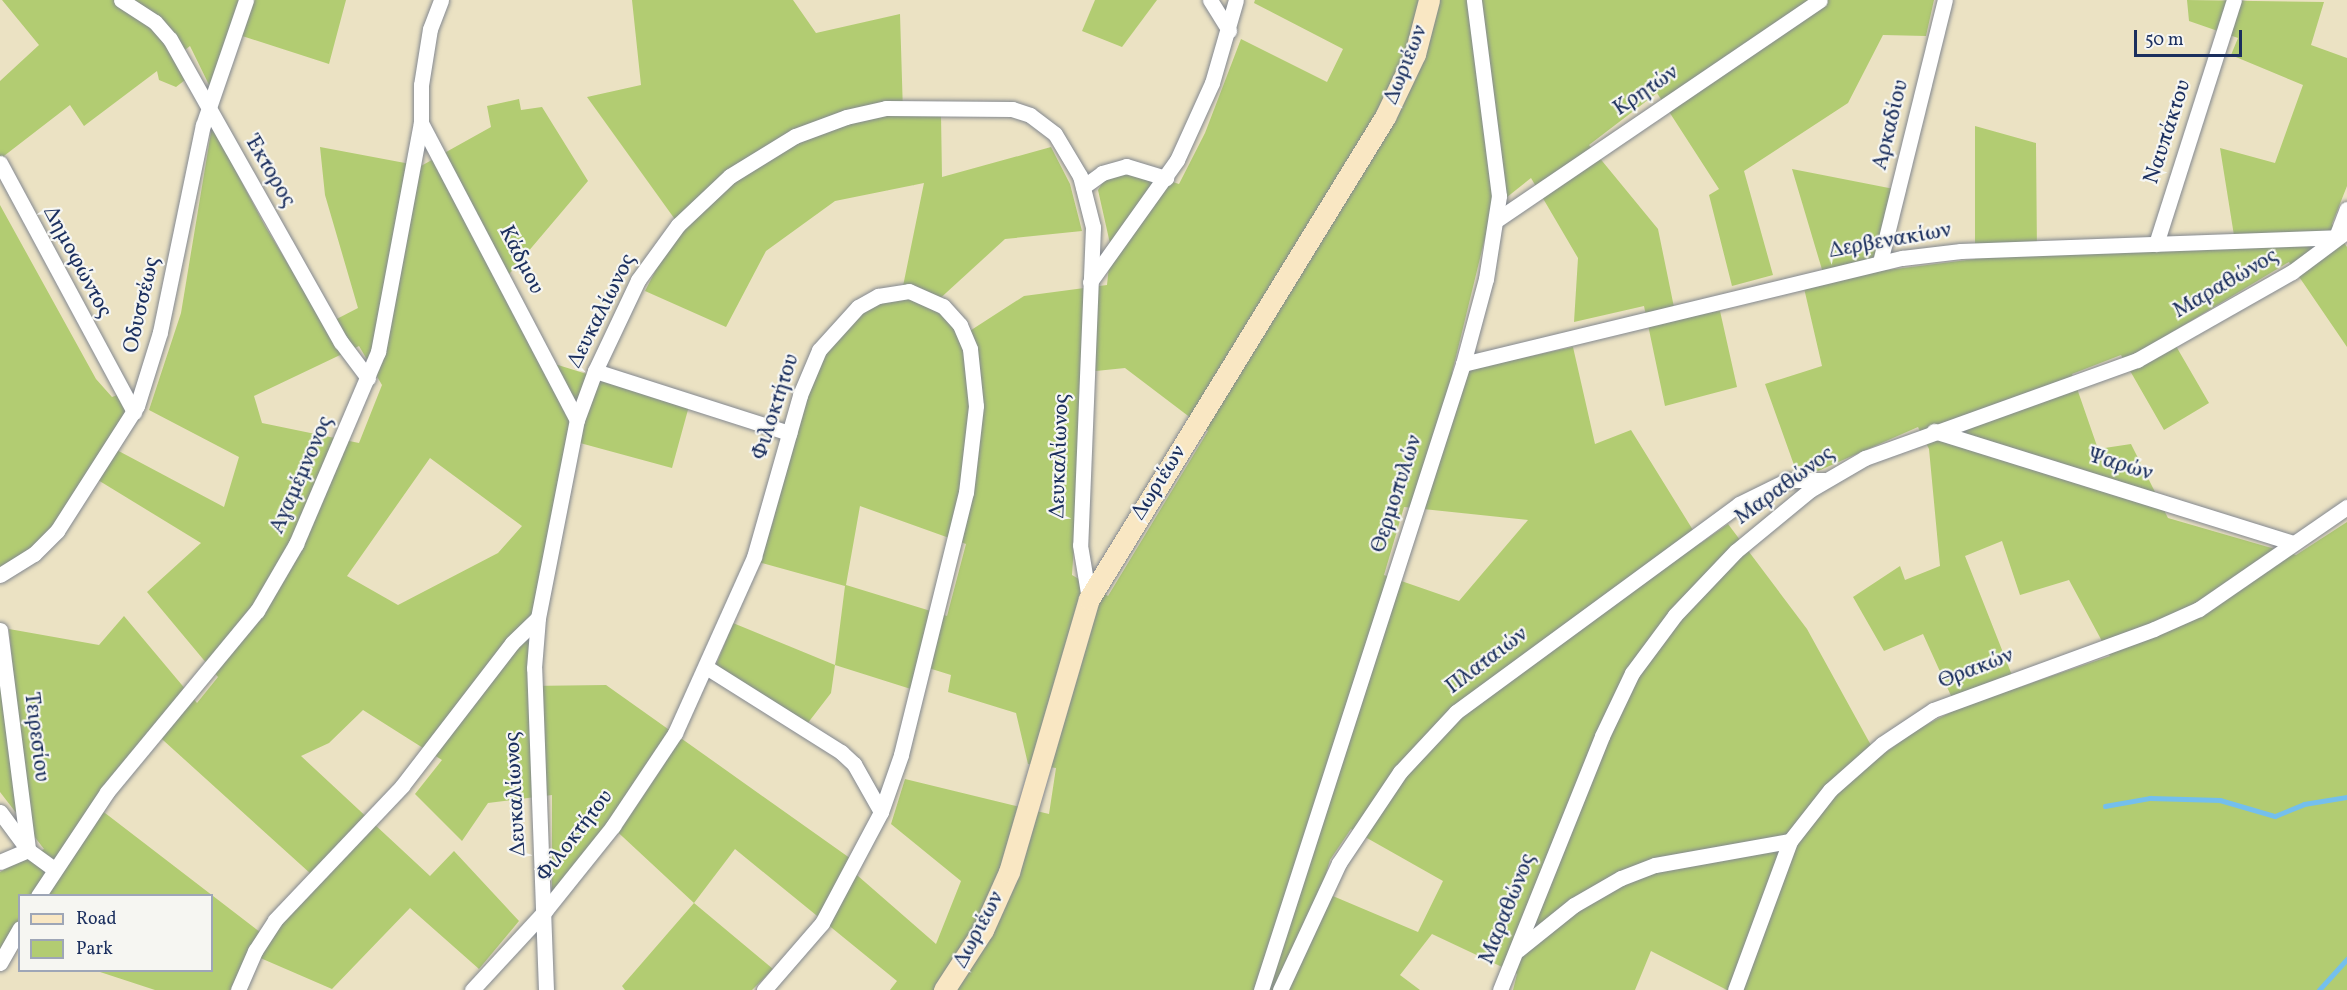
<!DOCTYPE html>
<html>
<head>
<meta charset="utf-8">
<style>
  body { margin:0 }
  #map { position:relative; width:2347px; height:990px; overflow:hidden; background:#ebe2c3; font-family:Vollkorn,serif }
  div>[style] { position:absolute }
  [style*='--x'] { left:calc(var(--x)*1px); top:calc(var(--y)*1px); width:calc(var(--w)*1px); rotate:calc(var(--a)*1deg) }
  .green>* { inset:0; background:#b2cc72 }
  .stream>* { height:4.5px; margin:-2.25px; padding:0 2.25px; transform-origin:2.25px; border-radius:2.25px; background:#74bfed }
  .roads { filter:drop-shadow(0 0 2px #838890) drop-shadow(0 0 2px #838890) }
  .street>* { height:15px; margin:-7.5px; padding:0 7.5px; transform-origin:7.5px; border-radius:7.5px; background:#fff }
  .secondary>* { height:21px; margin:-10.5px; padding:0 10.5px; transform-origin:10.5px; border-radius:10.5px; background:#f9e7c3 }
  span { translate:-50% -50%; white-space:nowrap; text-align:center; line-height:1.15; -webkit-text-stroke:4.5px #f6f6f2; paint-order:stroke }
  .street-label { font-size:22px; color:#1b2f5e }
  .legend { position:absolute; left:18px; top:894px; width:195px; height:78px; box-sizing:border-box; background:#f6f6f2; border:2px solid #9ea6b7; margin:0; padding:8px 10px; list-style:none; font-size:18px; color:#1b2f5e }
  .legend li { display:flex; align-items:center; gap:12px; height:30px }
  .legend b { width:30px; border:2px solid #9ea6b7 }
  .scale { position:absolute; left:2134px; top:30px; width:108px; height:27px; box-sizing:border-box; border:3px solid #1b2f5e; border-top:0; padding-left:8px; font-size:18px; line-height:21px; white-space:nowrap; color:#1b2f5e; -webkit-text-stroke:4px #f6f6f2; paint-order:stroke }
</style>
</head>
<body>
<div id="map">
  <div class="green">
    <div style="clip-path:polygon(2px 0,346px 0,329px 64px,233px 33px,212px 91px,190px 46px,176px 57px,185px 80px,176px 87px,159px 80px,157px 71px,84px 126px,70px 105px,0 159px,0 81px,39px 45px)"></div>
    <div style="clip-path:polygon(evenodd,632px 0,793px 0,816px 33px,900px 14px,903px 113px,941px 115px,942px 177px,1051px 147px,1070px 184px,1082px 231px,1005px 239px,935px 303px,962px 336px,1024px 296px,1107px 285px,1111px 248px,1098px 190px,1109px 172px,1145px 173px,1179px 184px,1205px 133px,1241px 39px,1327px 82px,1343px 49px,1254px 3px,1255px 0,1934px 0,1926px 36px,1883px 35px,1848px 103px,1744px 171px,1773px 275px,1732px 286px,1709px 195px,1719px 189px,1657px 93px,1589px 145px,1658px 229px,1676px 317px,1720px 311px,1737px 387px,1665px 406px,1644px 306px,1574px 322px,1578px 258px,1531px 178px,1492px 209px,1452px 373px,1573px 347px,1595px 444px,1631px 430px,1701px 543px,1728px 524px,1807px 629px,1878px 758px,1918px 729px,1957px 709px,1923px 634px,1884px 651px,1853px 597px,1900px 566px,1905px 580px,1940px 566px,1929px 449px,1918px 427px,1818px 471px,1794px 465px,1765px 384px,1822px 366px,1804px 288px,1826px 283px,1792px 169px,1894px 189px,1879px 271px,1975px 259px,1975px 126px,2036px 143px,2037px 255px,2236px 248px,2220px 148px,2275px 163px,2303px 85px,2231px 55px,2238px 38px,2189px 21px,2187px 0,2324px 2px,2311px 45px,2347px 58px,2347px 186px,2332px 224px,2347px 247px,2347px 347px,2289px 262px,2169px 334px,2209px 403px,2164px 430px,2121px 355px,2072px 374px,2098px 449px,2131px 444px,2168px 518px,2296px 555px,2347px 522px,2347px 990px,1727px 990px,1651px 951px,1635px 990px,1513px 990px,1517px 974px,1432px 934px,1400px 975px,1420px 990px,890px 990px,897px 981px,735px 849px,694px 903px,773px 969px,752px 990px,625px 990px,622px 986px,694px 903px,609px 824px,552px 892px,552px 795px,488px 803px,462px 841px,415px 794px,442px 760px,363px 710px,329px 743px,301px 756px,430px 876px,454px 851px,519px 921px,479px 969px,410px 908px,332px 989px,249px 953px,230px 990px,155px 990px,97px 971px,212px 970px,212px 896px,20px 896px,19px 944px,9px 941px,0 958px,0 872px,44px 849px,0 792px,0 684px,14px 681px,9px 629px,99px 645px,124px 616px,197px 703px,218px 677px,147px 592px,201px 543px,93px 477px,39px 542px,0 578px,0 205px,96px 379px,112px 397px,120px 394px,132px 417px,113px 448px,224px 507px,239px 457px,149px 410px,181px 313px,212px 126px,265px 226px,325px 325px,358px 308px,325px 195px,320px 147px,421px 166px,491px 127px,487px 106px,519px 99px,521px 110px,542px 107px,588px 181px,499px 286px,542px 360px,689px 406px,672px 468px,569px 440px,528px 686px,606px 685px,854px 861px,850px 869px,936px 944px,961px 881px,891px 824px,905px 779px,1049px 814px,1056px 768px,1028px 764px,1016px 713px,948px 692px,951px 675px,922px 666px,914px 690px,835px 665px,831px 693px,804px 728px,716px 665px,733px 623px,835px 665px,845px 586px,758px 562px,773px 522px,795px 418px,828px 346px,851px 320px,880px 301px,901px 296px,924px 183px,835px 201px,766px 251px,726px 327px,645px 291px,679px 225px,587px 97px,641px 85px,632px 0,359px 346px,382px 385px,359px 443px,262px 423px,254px 396px,359px 346px,632px 0,1125px 368px,1208px 431px,1108px 596px,1072px 575px,1086px 372px,1125px 368px,632px 0,430px 458px,522px 526px,498px 553px,398px 605px,347px 576px,430px 458px,632px 0,860px 506px,966px 544px,947px 616px,846px 585px,860px 506px,632px 0,1404px 507px,1528px 520px,1459px 601px,1384px 575px,1404px 507px,632px 0,2002px 541px,2020px 595px,2069px 580px,2110px 656px,2017px 688px,1965px 556px,2002px 541px,632px 0,153px 731px,311px 874px,260px 932px,92px 803px,153px 731px,632px 0,1351px 829px,1443px 881px,1418px 932px,1321px 891px,1330px 860px,1351px 829px)"></div>
    <div style="clip-path:polygon(1095px 0,1157px 0,1122px 47px,1082px 31px)"></div>
  </div>
  <div class="stream">
    <div style="--x:2105;--y:806;--w:46;--a:-10.1"></div>
    <div style="--x:2150;--y:798;--w:70;--a:1.6"></div>
    <div style="--x:2220;--y:800;--w:57;--a:16.2"></div>
    <div style="--x:2275;--y:816;--w:31;--a:-22"></div>
    <div style="--x:2304;--y:804;--w:44;--a:-9.2"></div>
    <div style="--x:2319;--y:990;--w:42;--a:-47.9"></div>
  </div>
  <div class="roads">
    <div class="street">
      <div style="--x:121;--y:0;--w:40;--a:32.9"></div>
      <div style="--x:155;--y:22;--w:23;--a:49"></div>
      <div style="--x:170;--y:39;--w:348;--a:60.6"></div>
      <div style="--x:341;--y:342;--w:45;--a:53.1"></div>
      <div style="--x:1210;--y:0;--w:36;--a:58"></div>
      <div style="--x:421;--y:123;--w:335;--a:62.3"></div>
      <div style="--x:0;--y:163;--w:283;--a:61.7"></div>
      <div style="--x:1083;--y:187;--w:24;--a:-36"></div>
      <div style="--x:1102;--y:173;--w:25;--a:-16"></div>
      <div style="--x:1126;--y:166;--w:42;--a:16.7"></div>
      <div style="--x:1498;--y:219;--w:389;--a:-34.2"></div>
      <div style="--x:2156;--y:244;--w:256;--a:-72.3"></div>
      <div style="--x:1880;--y:262;--w:270;--a:-76.1"></div>
      <div style="--x:1090;--y:282;--w:150;--a:-54.5"></div>
      <div style="--x:1177;--y:160;--w:85;--a:-65.6"></div>
      <div style="--x:1212;--y:83;--w:86;--a:-73.9"></div>
      <div style="--x:1463;--y:364;--w:452;--a:-13.6"></div>
      <div style="--x:1902;--y:258;--w:59;--a:-6.8"></div>
      <div style="--x:1961;--y:251;--w:375;--a:-2.1"></div>
      <div style="--x:2336;--y:237;--w:30;--a:-69"></div>
      <div style="--x:595;--y:371;--w:204;--a:17.7"></div>
      <div style="--x:1934;--y:431;--w:376;--a:17.3"></div>
      <div style="--x:0;--y:575;--w:40;--a:-32"></div>
      <div style="--x:34;--y:554;--w:33;--a:-45"></div>
      <div style="--x:57;--y:531;--w:148;--a:-57.4"></div>
      <div style="--x:137;--y:406;--w:77;--a:-72.7"></div>
      <div style="--x:160;--y:332;--w:211;--a:-78.3"></div>
      <div style="--x:203;--y:125;--w:132;--a:-71"></div>
      <div style="--x:0;--y:630;--w:222;--a:82.7"></div>
      <div style="--x:28;--y:850;--w:30;--a:157"></div>
      <div style="--x:706;--y:667;--w:160;--a:32.2"></div>
      <div style="--x:841;--y:752;--w:18;--a:43"></div>
      <div style="--x:854;--y:764;--w:55;--a:60.6"></div>
      <div style="--x:0;--y:812;--w:47;--a:53.6"></div>
      <div style="--x:28;--y:850;--w:32;--a:36"></div>
      <div style="--x:38;--y:896;--w:125;--a:-56.4"></div>
      <div style="--x:107;--y:792;--w:235;--a:-50.4"></div>
      <div style="--x:257;--y:611;--w:78;--a:-59.8"></div>
      <div style="--x:296;--y:544;--w:209;--a:-66.9"></div>
      <div style="--x:378;--y:352;--w:233;--a:-79.4"></div>
      <div style="--x:421;--y:123;--w:38;--a:-90"></div>
      <div style="--x:421;--y:85;--w:57;--a:-80.9"></div>
      <div style="--x:430;--y:29;--w:31;--a:-69"></div>
      <div style="--x:1518;--y:950;--w:72;--a:-38.8"></div>
      <div style="--x:1574;--y:905;--w:54;--a:-29.9"></div>
      <div style="--x:1621;--y:878;--w:36;--a:-21"></div>
      <div style="--x:1655;--y:865;--w:137;--a:-10.1"></div>
      <div style="--x:0;--y:963;--w:40;--a:-60.3"></div>
      <div style="--x:238;--y:990;--w:43;--a:-66.4"></div>
      <div style="--x:255;--y:951;--w:37;--a:-57"></div>
      <div style="--x:275;--y:920;--w:185;--a:-46.5"></div>
      <div style="--x:402;--y:786;--w:180;--a:-52.4"></div>
      <div style="--x:512;--y:643;--w:36;--a:-44"></div>
      <div style="--x:472;--y:990;--w:108;--a:-47.3"></div>
      <div style="--x:545;--y:911;--w:109;--a:-51.3"></div>
      <div style="--x:613;--y:826;--w:112;--a:-56.3"></div>
      <div style="--x:675;--y:733;--w:193;--a:-65.8"></div>
      <div style="--x:754;--y:557;--w:168;--a:-74.1"></div>
      <div style="--x:800;--y:395;--w:49;--a:-67.1"></div>
      <div style="--x:819;--y:350;--w:58;--a:-47.8"></div>
      <div style="--x:858;--y:307;--w:23;--a:-29"></div>
      <div style="--x:878;--y:296;--w:31;--a:-9"></div>
      <div style="--x:909;--y:291;--w:37;--a:24"></div>
      <div style="--x:943;--y:306;--w:25;--a:48"></div>
      <div style="--x:960;--y:325;--w:26;--a:67"></div>
      <div style="--x:970;--y:349;--w:57;--a:84"></div>
      <div style="--x:976;--y:406;--w:87;--a:96.6"></div>
      <div style="--x:966;--y:492;--w:271;--a:103.9"></div>
      <div style="--x:901;--y:755;--w:60;--a:109.3"></div>
      <div style="--x:881;--y:812;--w:126;--a:118"></div>
      <div style="--x:822;--y:923;--w:89;--a:130.9"></div>
      <div style="--x:546;--y:990;--w:322;--a:-92.1"></div>
      <div style="--x:534;--y:668;--w:50;--a:-85.4"></div>
      <div style="--x:538;--y:618;--w:202;--a:-78.9"></div>
      <div style="--x:577;--y:420;--w:52;--a:-69.8"></div>
      <div style="--x:595;--y:371;--w:101;--a:-64.7"></div>
      <div style="--x:638;--y:280;--w:68;--a:-54"></div>
      <div style="--x:678;--y:225;--w:71;--a:-43.3"></div>
      <div style="--x:730;--y:176;--w:76;--a:-31.6"></div>
      <div style="--x:795;--y:136;--w:54;--a:-20.4"></div>
      <div style="--x:846;--y:117;--w:41;--a:-12.7"></div>
      <div style="--x:886;--y:108;--w:126;--a:0.5"></div>
      <div style="--x:1012;--y:109;--w:19;--a:18"></div>
      <div style="--x:1030;--y:115;--w:31;--a:37"></div>
      <div style="--x:1055;--y:134;--w:49;--a:59.2"></div>
      <div style="--x:1080;--y:176;--w:53;--a:75.7"></div>
      <div style="--x:1093;--y:227;--w:318;--a:92.3"></div>
      <div style="--x:1080;--y:545;--w:55;--a:80.5"></div>
      <div style="--x:1261;--y:990;--w:658;--a:-72.12"></div>
      <div style="--x:1463;--y:364;--w:88;--a:-74.9"></div>
      <div style="--x:1486;--y:279;--w:84;--a:-81.1"></div>
      <div style="--x:1499;--y:196;--w:198;--a:-97.3"></div>
      <div style="--x:1280;--y:990;--w:140;--a:-65.1"></div>
      <div style="--x:1339;--y:863;--w:110;--a:-56.2"></div>
      <div style="--x:1400;--y:772;--w:82;--a:-47"></div>
      <div style="--x:1456;--y:712;--w:351;--a:-36.3"></div>
      <div style="--x:1739;--y:504;--w:55;--a:-26.1"></div>
      <div style="--x:1788;--y:480;--w:36;--a:0"></div>
      <div style="--x:1500;--y:990;--w:274;--a:-68.1"></div>
      <div style="--x:1602;--y:736;--w:70;--a:-64.5"></div>
      <div style="--x:1632;--y:673;--w:72;--a:-53.4"></div>
      <div style="--x:1675;--y:615;--w:88;--a:-46.4"></div>
      <div style="--x:1736;--y:551;--w:96;--a:-39.5"></div>
      <div style="--x:1810;--y:490;--w:64;--a:-30.2"></div>
      <div style="--x:1865;--y:458;--w:289;--a:-19.8"></div>
      <div style="--x:2137;--y:360;--w:178;--a:-29.6"></div>
      <div style="--x:2292;--y:272;--w:69;--a:-36.7"></div>
      <div style="--x:1735;--y:990;--w:159;--a:-69.7"></div>
      <div style="--x:1790;--y:841;--w:65;--a:-51.9"></div>
      <div style="--x:1830;--y:790;--w:69;--a:-41.5"></div>
      <div style="--x:1882;--y:744;--w:61;--a:-33.7"></div>
      <div style="--x:1933;--y:710;--w:235;--a:-20.1"></div>
      <div style="--x:2154;--y:629;--w:49;--a:-24"></div>
      <div style="--x:2199;--y:609;--w:180;--a:-34.6"></div>
    </div>
    <div class="secondary">
      <div style="--x:944;--y:990;--w:72;--a:-57"></div>
      <div style="--x:983;--y:930;--w:64;--a:-65.9"></div>
      <div style="--x:1009;--y:872;--w:284;--a:-73.7"></div>
      <div style="--x:1089;--y:599;--w:566;--a:-58.45"></div>
      <div style="--x:1385;--y:117;--w:70;--a:-64.5"></div>
      <div style="--x:1415;--y:54;--w:56;--a:-75.5"></div>
    </div>
  </div>
  <div class="street-label">
    <span style="left:1406px;top:65px;rotate:-68deg">Δωριέων</span>
    <span style="left:1646px;top:91px;rotate:-34deg">Κρητών</span>
    <span style="left:1891px;top:125px;rotate:-76deg">Αρκαδίου</span>
    <span style="left:2168px;top:132px;rotate:-72deg">Ναυπάκτου</span>
    <span style="left:270px;top:172px;rotate:60deg">Έκτορος</span>
    <span style="left:1890px;top:241px;rotate:-10deg">Δερβενακίων</span>
    <span style="left:521px;top:260px;rotate:63deg">Κάδμου</span>
    <span style="left:77px;top:262px;rotate:62deg">Δημοφώντος</span>
    <span style="left:2226px;top:284px;rotate:-30deg">Μαραθώνος</span>
    <span style="left:142px;top:305px;rotate:-77deg">Οδυσσέως</span>
    <span style="left:602px;top:311px;rotate:-63deg">Δευκαλίωνος</span>
    <span style="left:776px;top:407px;rotate:-72deg">Φιλοκτήτου</span>
    <span style="left:1060px;top:456px;rotate:-88deg">Δευκαλίωνος</span>
    <span style="left:2120px;top:465px;rotate:17deg">Ψαρών</span>
    <span style="left:302px;top:475px;rotate:-66deg">Αγαμέμνονος</span>
    <span style="left:1159px;top:483px;rotate:-58deg">Δωριέων</span>
    <span style="left:1785px;top:486px;rotate:-36deg">Μαραθώνος</span>
    <span style="left:1397px;top:494px;rotate:-72deg">Θερμοπυλών</span>
    <span style="left:1487px;top:661px;rotate:-37deg">Πλαταιών</span>
    <span style="left:1976px;top:669px;rotate:-21deg">Θρακών</span>
    <span style="left:36px;top:737px;rotate:83deg">Τειρεσίου</span>
    <span style="left:516px;top:794px;rotate:-93deg">Δευκαλίωνος</span>
    <span style="left:575px;top:836px;rotate:-52deg">Φιλοκτήτου</span>
    <span style="left:1508px;top:909px;rotate:-68deg">Μαραθώνος</span>
    <span style="left:979px;top:930px;rotate:-62deg">Δωριέων</span>
  </div>
  <ul class="legend">
  <li><b style="height:8px;background:#f9e7c3"></b>Road</li>
  <li><b style="height:16px;background:#b2cc72"></b>Park</li>
  </ul>
  <div class="scale">50 m</div>
</div>
</body>
</html>
